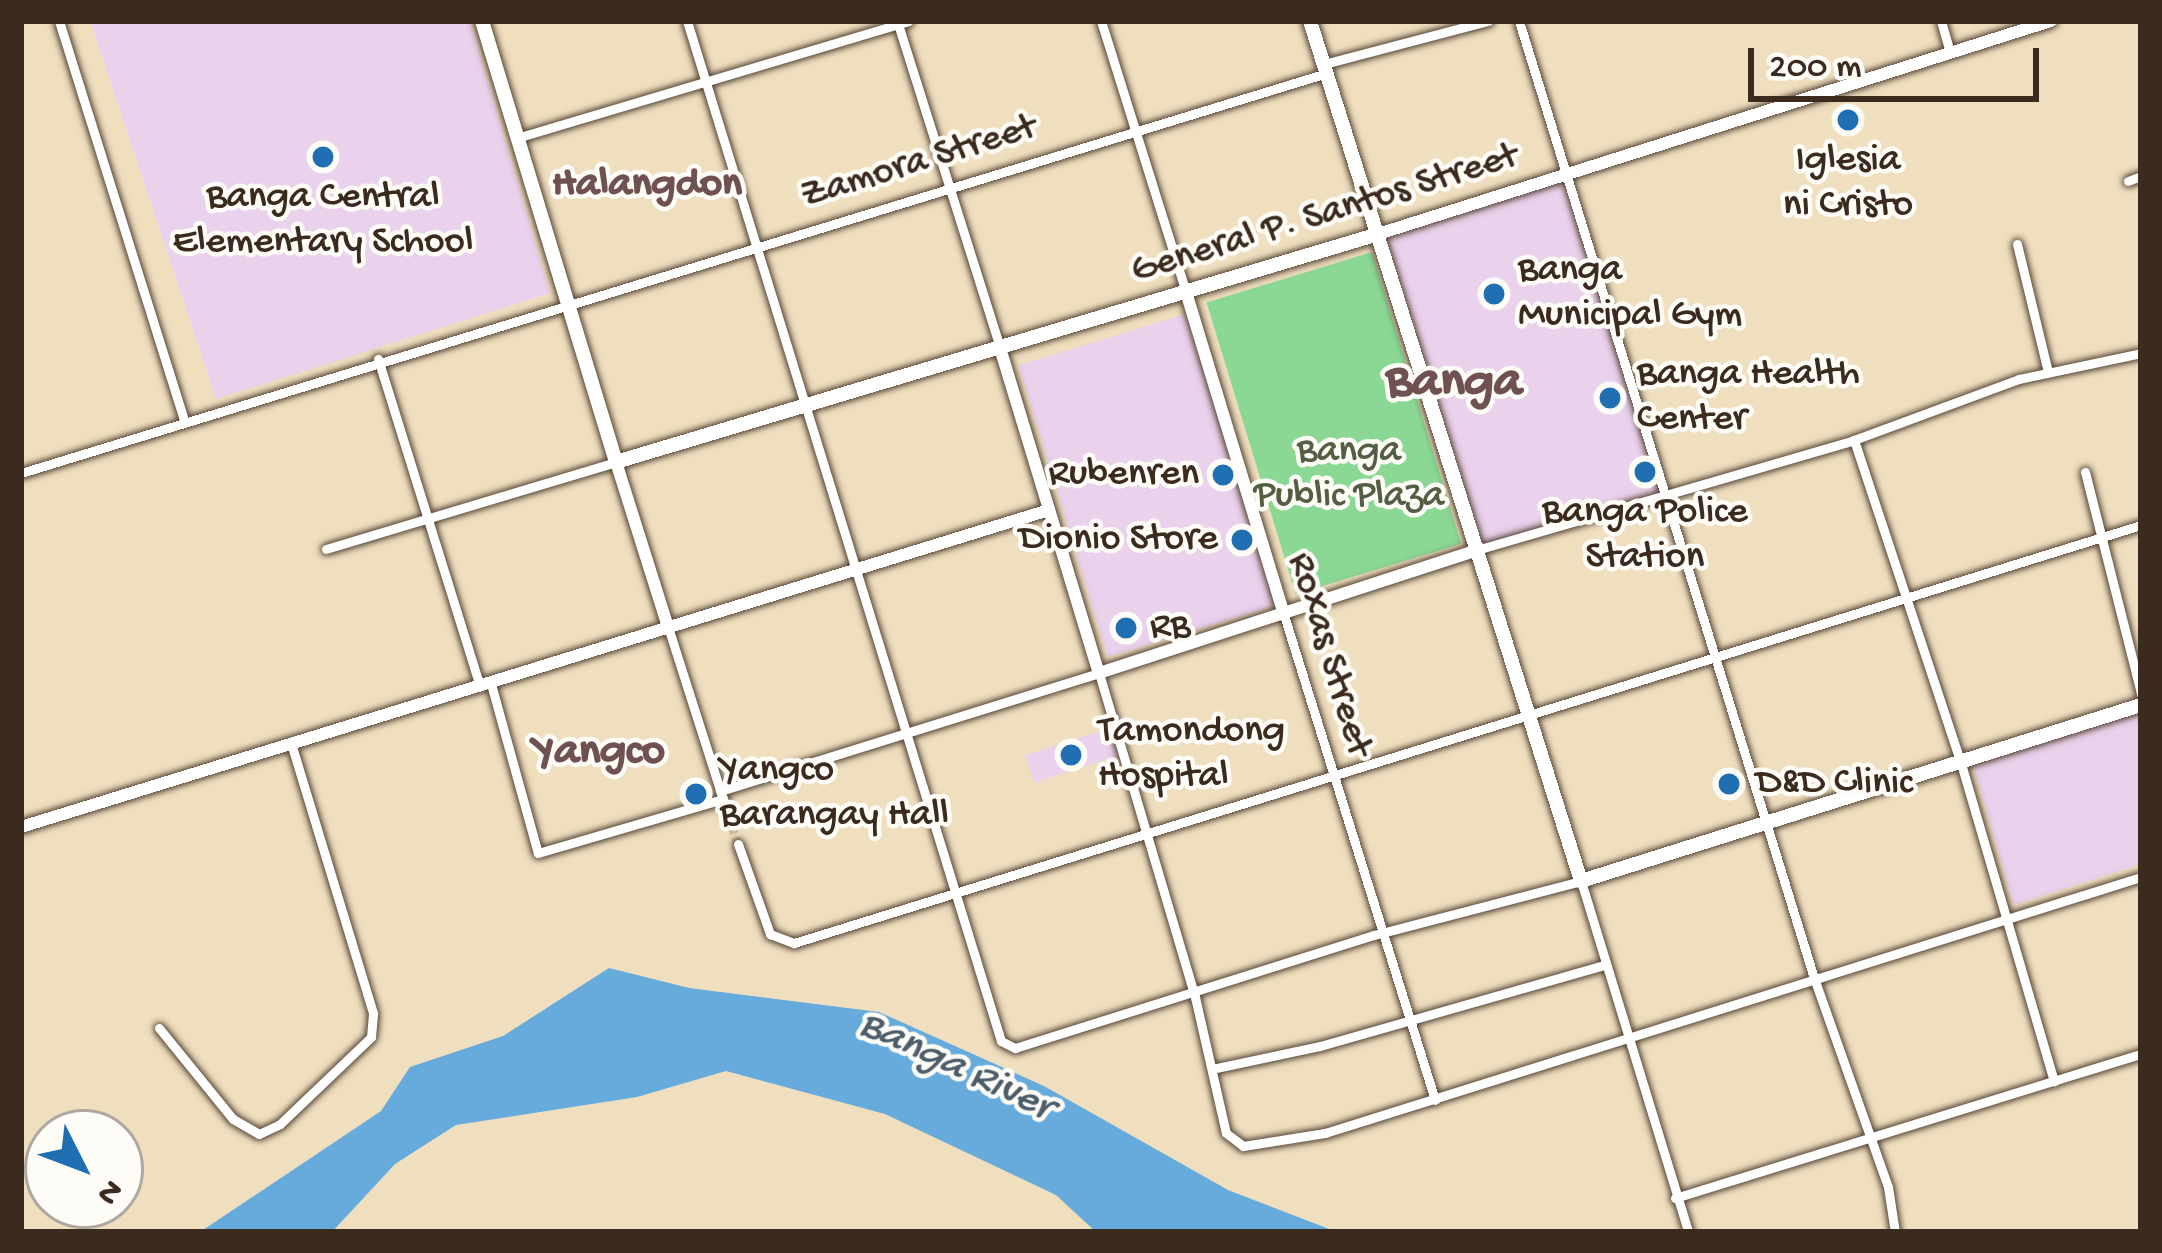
<!DOCTYPE html>
<html>
<head>
<meta charset="utf-8">
<style>
  body { margin:0 }
  #map { position:relative; width:2162px; height:1253px; overflow:hidden; background:#efdfbf; font-family:"Gochi Hand",sans-serif }
  div>[style] { position:absolute }
  [style*='--x'] { left:calc(var(--x)*1px); top:calc(var(--y)*1px); width:calc(var(--w)*1px); rotate:calc(var(--a)*1deg) }
  .built>* { inset:0; background:#ead1ec; transform-origin:0 0 }
  .green>* { inset:0; background:#8bd895; transform-origin:0 0 }
  .water>* { inset:0; background:#67abdc }
  .minor-tunnel>* { height:9px; margin-top:-4.5px; transform-origin:0; background:repeating-linear-gradient(90deg,#cbbb9f 0 9px,transparent 0 13.5px) }
  .roads { filter:drop-shadow(0 0 3px #564536) drop-shadow(0 0 3px #564536) }
  .minor>* { height:9px; margin:-4.5px; padding:0 4.5px; transform-origin:4.5px; border-radius:4.5px; background:#fff }
  .tertiary>* { height:12px; margin:-6px; padding:0 6px; transform-origin:6px; border-radius:6px; background:#fff }
  .secondary>* { height:14px; margin:-7px; padding:0 7px; transform-origin:7px; border-radius:7px; background:#fff }
  .dots>* { width:33px; height:33px; translate:-50% -50%; box-sizing:border-box; border:6px solid #fdfcf7; border-radius:50% }
  span { translate:-50% -50%; white-space:nowrap; text-align:center; line-height:1.15; -webkit-text-stroke:9px #fdfcf7; paint-order:stroke }
  .poi-label { font-size:39px; color:#3b2a1e }
  .left { translate:0 -50%; text-align:left }
  .right { translate:-100% -50%; text-align:right }
  .street-label { font-size:39px; color:#3b2a1e }
  .park-label { font-size:39px; color:#535e42 }
  .neighbourhood-label { font-size:42px; color:#705152; font-weight:700 }
  .water-label { font-size:42px; color:#4d5e6a; font-style:italic }
  .quarter-label { font-size:45px; color:#705152; font-weight:700 }
  .district-label { font-size:51px; color:#705152; font-weight:700 }
  .frame { position:absolute; inset:0; border:24px solid #3b2a1e; pointer-events:none }
  .north { position:absolute; left:24px; top:1109px; width:120px; height:120px; box-sizing:border-box; background:#fdfcf7; border:3px solid #afa8a0; border-radius:50%; rotate:132deg; font-size:33px; font-weight:700; line-height:48px; text-align:center; color:#3b2a1e }
  .north::after { content:''; display:block; margin:auto; width:42px; height:54px; background:#1f6fb2; clip-path:polygon(50% 0,100% 100%,50% 72%,0 100%) }
  .scale { position:absolute; left:1748px; top:48px; width:291px; height:54px; box-sizing:border-box; border:6px solid #3b2a1e; border-top:0; padding-left:15px; font-size:36px; line-height:42px; white-space:nowrap; color:#3b2a1e; -webkit-text-stroke:9px #fdfcf7; paint-order:stroke }
</style>
</head>
<body>
<div id="map">
  <div class="built">
    <div style="clip-path:polygon(90px 21px,470px 21px,550px 293px,216px 399px)"></div>
    <div style="left:1564px;top:179px;width:329px;height:187px;rotate:73deg"></div>
    <div style="left:1186px;top:314px;width:305px;height:175px;rotate:73deg"></div>
    <div style="clip-path:polygon(2141px 712px,2141px 864px,2014px 905px,1973px 765px)"></div>
    <div style="left:1109px;top:728px;width:29px;height:88px;rotate:72deg"></div>
  </div>
  <div class="green">
    <div style="left:1372px;top:252px;width:305px;height:173px;rotate:73deg"></div>
  </div>
  <div class="water">
    <div style="clip-path:polygon(609px 968px,689px 988px,879px 1012px,1044px 1086px,1228px 1190px,1337px 1232px,1096px 1232px,1056px 1195px,885px 1114px,726px 1071px,637px 1097px,456px 1125px,395px 1164px,332px 1232px,200px 1232px,381px 1111px,410px 1067px,503px 1036px)"></div>
  </div>
  <div class="minor-tunnel">
    <div style="--x:727;--y:812;--w:34;--a:71"></div>
  </div>
  <div class="roads">
    <div class="minor">
      <div style="--x:59;--y:21;--w:415;--a:72.6"></div>
      <div style="--x:687;--y:21;--w:1067;--a:72.89"></div>
      <div style="--x:1001;--y:1041;--w:16;--a:27"></div>
      <div style="--x:1015;--y:1048;--w:376;--a:-17.5"></div>
      <div style="--x:1374;--y:935;--w:214;--a:-14.6"></div>
      <div style="--x:1581;--y:881;--w:367;--a:73"></div>
      <div style="--x:1101;--y:21;--w:284;--a:72.6"></div>
      <div style="--x:1519;--y:21;--w:1001;--a:72.87"></div>
      <div style="--x:1814;--y:978;--w:222;--a:70.5"></div>
      <div style="--x:1888;--y:1187;--w:46;--a:81.2"></div>
      <div style="--x:1941;--y:21;--w:32;--a:74"></div>
      <div style="--x:898;--y:24;--w:340;--a:72.5"></div>
      <div style="--x:1324;--y:64;--w:170;--a:-14.7"></div>
      <div style="--x:520;--y:137;--w:405;--a:-16.6"></div>
      <div style="--x:2128;--y:181;--w:14;--a:-21"></div>
      <div style="--x:2017;--y:244;--w:132;--a:76.4"></div>
      <div style="--x:378;--y:359;--w:343;--a:72.7"></div>
      <div style="--x:1854;--y:440;--w:337;--a:71.7"></div>
      <div style="--x:1960;--y:760;--w:335;--a:73.7"></div>
      <div style="--x:2085;--y:472;--w:229;--a:75.8"></div>
      <div style="--x:21;--y:473;--w:1366;--a:-17.03"></div>
      <div style="--x:326;--y:549;--w:303;--a:-16.7"></div>
      <div style="--x:1480;--y:549;--w:390;--a:-16.2"></div>
      <div style="--x:1854;--y:440;--w:176;--a:-20.3"></div>
      <div style="--x:2019;--y:379;--w:125;--a:-12"></div>
      <div style="--x:1283;--y:612;--w:511;--a:72.7"></div>
      <div style="--x:668;--y:627;--w:194;--a:72.3"></div>
      <div style="--x:491;--y:684;--w:175;--a:74.5"></div>
      <div style="--x:538;--y:853;--w:193;--a:-16.3"></div>
      <div style="--x:720;--y:791;--w:397;--a:-17.3"></div>
      <div style="--x:1099;--y:673;--w:338;--a:73.5"></div>
      <div style="--x:1195;--y:997;--w:139;--a:77.2"></div>
      <div style="--x:1226;--y:1133;--w:21;--a:37"></div>
      <div style="--x:1243;--y:1146;--w:83;--a:-9"></div>
      <div style="--x:1325;--y:1133;--w:855;--a:-17.42"></div>
      <div style="--x:738;--y:844;--w:96;--a:70.4"></div>
      <div style="--x:770;--y:934;--w:26;--a:21"></div>
      <div style="--x:794;--y:943;--w:1410;--a:-17.24"></div>
      <div style="--x:159;--y:1028;--w:117;--a:50.9"></div>
      <div style="--x:233;--y:1119;--w:30;--a:30"></div>
      <div style="--x:259;--y:1134;--w:23;--a:-25"></div>
      <div style="--x:280;--y:1124;--w:126;--a:-43.7"></div>
      <div style="--x:371;--y:1037;--w:24;--a:-85"></div>
      <div style="--x:373;--y:1013;--w:279;--a:-106.9"></div>
      <div style="--x:1212;--y:1069;--w:110;--a:-12"></div>
      <div style="--x:1320;--y:1046;--w:296;--a:-15.9"></div>
      <div style="--x:1675;--y:1198;--w:488;--a:-17.2"></div>
    </div>
    <div class="tertiary">
      <div style="--x:1375;--y:235;--w:709;--a:-17.57"></div>
      <div style="--x:1186;--y:292;--w:334;--a:73.1"></div>
      <div style="--x:1000;--y:348;--w:340;--a:73.1"></div>
      <div style="--x:1099;--y:673;--w:401;--a:-18"></div>
      <div style="--x:616;--y:462;--w:173;--a:72.5"></div>
      <div style="--x:21;--y:827;--w:1076;--a:-17.14"></div>
    </div>
    <div class="secondary">
      <div style="--x:482;--y:21;--w:461;--a:73.1"></div>
      <div style="--x:616;--y:462;--w:792;--a:-16.65"></div>
      <div style="--x:1310;--y:21;--w:902;--a:72.51"></div>
      <div style="--x:1581;--y:881;--w:587;--a:-17.45"></div>
    </div>
  </div>
  <div class="dots">
    <div style="left:1848px;top:120px;background:#1f6fb2"></div>
    <div style="left:323px;top:157px;background:#1f6fb2"></div>
    <div style="left:1494px;top:294px;background:#1f6fb2"></div>
    <div style="left:1610px;top:398px;background:#1f6fb2"></div>
    <div style="left:1645px;top:472px;background:#1f6fb2"></div>
    <div style="left:1223px;top:475px;background:#1f6fb2"></div>
    <div style="left:1242px;top:540px;background:#1f6fb2"></div>
    <div style="left:1126px;top:628px;background:#1f6fb2"></div>
    <div style="left:1071px;top:755px;background:#1f6fb2"></div>
    <div style="left:1729px;top:784px;background:#1f6fb2"></div>
    <div style="left:696px;top:794px;background:#1f6fb2"></div>
  </div>
  <div class="poi-label">
    <span style="left:1848px;top:184px">Iglesia<br>ni Cristo</span>
    <span style="left:323px;top:221px">Banga Central<br>Elementary School</span>
    <span class="left" style="left:1518px;top:294px">Banga<br>Municipal Gym</span>
    <span class="left" style="left:1637px;top:398px">Banga Health<br>Center</span>
    <span class="right" style="left:1199px;top:475px">Rubenren</span>
    <span style="left:1645px;top:536px">Banga Police<br>Station</span>
    <span class="right" style="left:1218px;top:540px">Dionio Store</span>
    <span class="left" style="left:1150px;top:628px">RB</span>
    <span class="left" style="left:1098px;top:755px">Tamondong<br>Hospital</span>
    <span class="left" style="left:720px;top:794px">Yangco<br>Barangay Hall</span>
    <span class="left" style="left:1756px;top:784px">D&amp;D Clinic</span>
  </div>
  <div class="street-label">
    <span style="left:919px;top:163px;rotate:-17deg">Zamora Street</span>
    <span style="left:1325px;top:215px;rotate:-17deg">General P. Santos Street</span>
    <span style="left:1328px;top:655px;rotate:73deg">Roxas Street</span>
  </div>
  <div class="park-label">
    <span style="left:1349px;top:475px">Banga<br>Public Plaza</span>
  </div>
  <div class="neighbourhood-label">
    <span style="left:647px;top:186px">Halangdon</span>
  </div>
  <div class="water-label">
    <span style="left:955px;top:1068px;rotate:25deg">Banga River</span>
  </div>
  <div class="quarter-label">
    <span style="left:599px;top:753px">Yangco</span>
  </div>
  <div class="district-label">
    <span style="left:1454px;top:384px">Banga</span>
  </div>
  <div class="frame"></div>
  <div class="north">N</div>
  <div class="scale">200 m</div>
</div>
</body>
</html>
